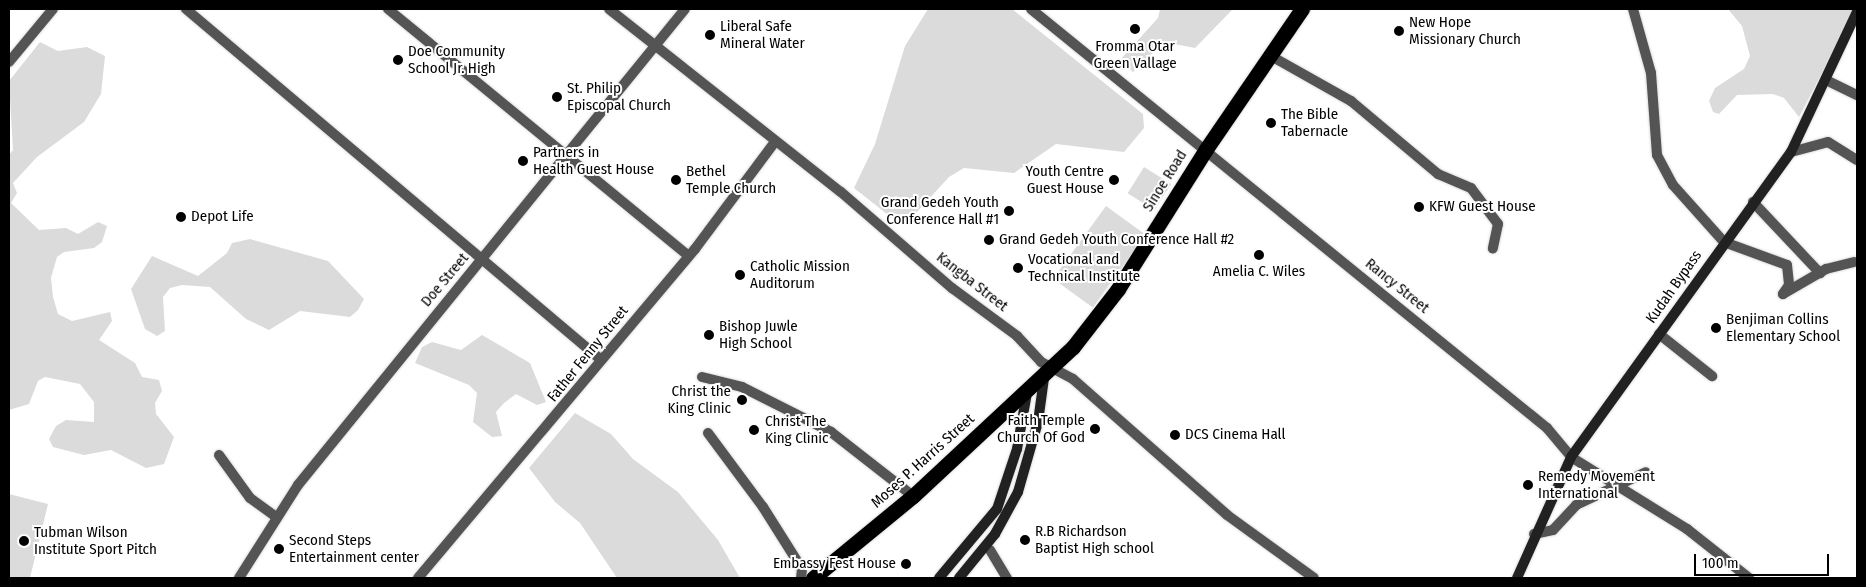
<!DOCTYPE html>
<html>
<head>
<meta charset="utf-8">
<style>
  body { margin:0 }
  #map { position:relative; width:1866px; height:587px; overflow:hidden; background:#fff; font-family:"Fira Sans Condensed",sans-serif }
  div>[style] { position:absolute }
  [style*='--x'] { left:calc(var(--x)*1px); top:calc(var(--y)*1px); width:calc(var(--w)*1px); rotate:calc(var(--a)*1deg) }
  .green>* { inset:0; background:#dbdbdb; transform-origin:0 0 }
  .roads { filter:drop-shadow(0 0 1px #dbdbdb) drop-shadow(0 0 1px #dbdbdb) }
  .street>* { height:10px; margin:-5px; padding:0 5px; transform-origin:5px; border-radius:5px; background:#545454 }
  .secondary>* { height:10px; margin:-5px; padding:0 5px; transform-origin:5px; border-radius:5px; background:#212121 }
  .highway>* { height:15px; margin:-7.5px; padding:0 7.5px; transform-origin:7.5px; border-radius:7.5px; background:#000 }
  .dots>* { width:14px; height:14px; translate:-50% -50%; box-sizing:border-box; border:2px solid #fff; border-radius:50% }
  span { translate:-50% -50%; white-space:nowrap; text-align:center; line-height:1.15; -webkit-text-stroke:4px #fff; paint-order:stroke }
  .poi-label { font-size:15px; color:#000 }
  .left { translate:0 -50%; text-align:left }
  .right { translate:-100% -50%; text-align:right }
  .street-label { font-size:15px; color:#000 }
  .frame { position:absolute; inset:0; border:10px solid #000; pointer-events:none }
  .scale { position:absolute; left:1694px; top:554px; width:135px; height:22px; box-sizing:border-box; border:2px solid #000; border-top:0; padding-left:6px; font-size:15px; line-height:18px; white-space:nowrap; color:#000; -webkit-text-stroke:4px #fff; paint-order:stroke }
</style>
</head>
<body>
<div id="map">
  <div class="green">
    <div style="clip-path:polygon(928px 9px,1012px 9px,1143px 114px,1144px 128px,1124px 152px,1056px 144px,1014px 173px,964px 168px,949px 177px,916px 213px,892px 218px,854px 188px,875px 144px,905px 46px)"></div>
    <div style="clip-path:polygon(1160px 9px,1233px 9px,1195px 48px,1164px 42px,1133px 72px,1119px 61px,1158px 18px)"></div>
    <div style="clip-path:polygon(1728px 9px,1855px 9px,1799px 117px,1784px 98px,1773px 94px,1737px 95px,1719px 114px,1713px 112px,1709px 101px,1715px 88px,1744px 69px,1750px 56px,1742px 26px)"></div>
    <div style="clip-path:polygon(40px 42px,58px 51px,87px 47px,105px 56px,101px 94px,84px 122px,37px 157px,13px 183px,17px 193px,11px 203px,39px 230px,66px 228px,78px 234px,98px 222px,107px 226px,102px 242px,94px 248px,64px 252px,57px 257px,51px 278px,53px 297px,58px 314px,72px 321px,110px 312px,112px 321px,99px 340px,135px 363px,142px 377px,159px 380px,162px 391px,155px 403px,156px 414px,174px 437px,164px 464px,146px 468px,111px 450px,84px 455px,53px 447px,49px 439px,56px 426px,66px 420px,94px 422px,94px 402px,80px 384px,45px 377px,38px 381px,29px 404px,9px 410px,9px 155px,13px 150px,9px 81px)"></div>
    <div style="left:1144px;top:167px;width:32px;height:31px;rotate:32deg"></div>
    <div style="left:1106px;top:206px;width:49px;height:90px;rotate:36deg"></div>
    <div style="clip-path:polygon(250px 239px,328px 261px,364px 299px,358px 310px,350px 317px,300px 311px,269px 330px,246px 319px,210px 287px,182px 285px,170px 288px,163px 297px,165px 331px,157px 336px,145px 329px,131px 289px,152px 256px,198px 276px,227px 253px,232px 243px)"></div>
    <div style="clip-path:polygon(482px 335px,530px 363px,546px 402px,537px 405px,516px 394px,504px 403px,496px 412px,502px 436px,492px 437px,473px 422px,477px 393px,469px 385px,415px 363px,422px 347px,432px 342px,461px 350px)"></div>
    <div style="clip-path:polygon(575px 413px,611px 434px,633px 459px,678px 492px,718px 540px,740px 578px,617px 578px,580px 523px,555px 502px,529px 468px)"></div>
    <div style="clip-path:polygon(9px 494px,48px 504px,30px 578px,9px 578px)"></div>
  </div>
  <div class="roads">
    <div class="street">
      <div style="--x:186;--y:9;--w:542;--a:40.21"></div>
      <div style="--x:388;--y:9;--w:389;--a:39.4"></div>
      <div style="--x:609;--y:9;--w:295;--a:38.3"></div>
      <div style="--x:841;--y:192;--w:147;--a:40.9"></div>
      <div style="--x:952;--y:288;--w:81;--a:36.4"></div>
      <div style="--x:1017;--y:336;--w:35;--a:47"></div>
      <div style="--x:1041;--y:362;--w:36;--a:28"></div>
      <div style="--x:1073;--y:379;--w:205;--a:41.4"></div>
      <div style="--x:1227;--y:515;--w:107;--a:35.9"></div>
      <div style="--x:1031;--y:9;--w:665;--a:39.08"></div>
      <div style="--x:1547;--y:428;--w:38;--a:50"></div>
      <div style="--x:1571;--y:457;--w:137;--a:31.8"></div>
      <div style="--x:1687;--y:529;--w:79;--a:38.3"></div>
      <div style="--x:1633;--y:9;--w:66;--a:74.3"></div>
      <div style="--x:1651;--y:73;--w:82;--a:85.8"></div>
      <div style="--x:1657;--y:155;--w:34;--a:62"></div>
      <div style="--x:1673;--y:185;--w:76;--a:48.2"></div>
      <div style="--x:1724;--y:242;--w:67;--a:20.1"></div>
      <div style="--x:1787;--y:265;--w:20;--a:84"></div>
      <div style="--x:1789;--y:285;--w:11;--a:124"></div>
      <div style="--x:1783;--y:294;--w:50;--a:-30.2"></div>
      <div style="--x:1826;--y:269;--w:29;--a:-14"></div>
      <div style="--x:1271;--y:56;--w:92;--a:29.4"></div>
      <div style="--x:1351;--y:101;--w:114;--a:40"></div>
      <div style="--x:1438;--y:174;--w:36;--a:23"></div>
      <div style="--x:1471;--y:188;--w:45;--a:53.1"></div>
      <div style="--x:1498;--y:224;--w:25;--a:102"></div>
      <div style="--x:9;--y:62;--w:69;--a:-50.3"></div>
      <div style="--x:1828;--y:81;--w:32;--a:26"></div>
      <div style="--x:1791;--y:152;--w:38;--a:-15"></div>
      <div style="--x:1828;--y:142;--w:34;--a:32"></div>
      <div style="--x:1753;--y:202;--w:98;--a:46.7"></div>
      <div style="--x:1659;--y:334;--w:68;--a:38.4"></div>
      <div style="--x:702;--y:377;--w:41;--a:14"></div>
      <div style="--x:742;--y:387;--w:100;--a:26.8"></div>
      <div style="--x:831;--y:432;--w:104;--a:38"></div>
      <div style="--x:708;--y:433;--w:92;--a:53.4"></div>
      <div style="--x:763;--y:507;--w:73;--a:57.8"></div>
      <div style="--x:802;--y:569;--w:9;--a:96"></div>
      <div style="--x:219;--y:455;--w:53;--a:54.2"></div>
      <div style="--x:250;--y:498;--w:32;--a:36"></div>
      <div style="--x:1534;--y:534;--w:19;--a:-12"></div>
      <div style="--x:1553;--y:530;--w:34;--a:-47"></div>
      <div style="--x:1576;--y:505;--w:77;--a:-25.2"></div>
      <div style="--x:990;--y:550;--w:33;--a:59"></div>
      <div style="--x:239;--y:578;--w:110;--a:-57.6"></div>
      <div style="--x:298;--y:485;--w:613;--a:-50.89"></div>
      <div style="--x:418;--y:578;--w:430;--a:-49.9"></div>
      <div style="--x:695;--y:249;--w:132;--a:-53.3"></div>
    </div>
    <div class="secondary">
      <div style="--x:939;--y:578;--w:90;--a:-50"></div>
      <div style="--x:997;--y:509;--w:63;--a:-71.6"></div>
      <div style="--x:1017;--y:449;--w:57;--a:-79.9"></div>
      <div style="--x:959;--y:578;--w:57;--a:-50.7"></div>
      <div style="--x:995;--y:534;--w:48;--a:-61.3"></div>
      <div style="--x:1018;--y:492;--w:73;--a:-74.1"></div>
      <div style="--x:1038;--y:422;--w:44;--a:-82.2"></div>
      <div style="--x:1517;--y:578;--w:133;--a:-65.9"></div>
      <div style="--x:1571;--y:457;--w:376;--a:-54.2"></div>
      <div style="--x:1791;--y:152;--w:155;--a:-64.8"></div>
    </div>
    <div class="highway">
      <div style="--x:813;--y:578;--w:129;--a:-39.4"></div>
      <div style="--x:913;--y:496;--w:219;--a:-43"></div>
      <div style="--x:1073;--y:347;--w:73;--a:-52.2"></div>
      <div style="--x:1118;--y:289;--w:165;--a:-57.8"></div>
      <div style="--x:1206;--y:149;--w:170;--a:-55.6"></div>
    </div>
  </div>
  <div class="dots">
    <div style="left:1135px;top:29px;background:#000"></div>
    <div style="left:1399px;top:31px;background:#000"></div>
    <div style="left:710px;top:35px;background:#000"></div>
    <div style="left:398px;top:60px;background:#000"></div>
    <div style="left:557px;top:97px;background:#000"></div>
    <div style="left:1271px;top:123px;background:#000"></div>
    <div style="left:523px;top:161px;background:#000"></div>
    <div style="left:676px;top:180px;background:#000"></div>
    <div style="left:1114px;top:180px;background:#000"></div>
    <div style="left:1419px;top:207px;background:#000"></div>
    <div style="left:1009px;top:211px;background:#000"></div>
    <div style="left:181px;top:217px;background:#000"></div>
    <div style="left:989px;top:240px;background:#000"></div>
    <div style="left:1259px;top:255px;background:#000"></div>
    <div style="left:1018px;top:268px;background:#000"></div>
    <div style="left:740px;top:275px;background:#000"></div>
    <div style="left:1716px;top:328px;background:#000"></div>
    <div style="left:709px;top:335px;background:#000"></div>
    <div style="left:742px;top:400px;background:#000"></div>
    <div style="left:1095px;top:429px;background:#000"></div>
    <div style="left:754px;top:430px;background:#000"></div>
    <div style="left:1175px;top:435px;background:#000"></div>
    <div style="left:1528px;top:485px;background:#000"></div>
    <div style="left:1025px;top:540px;background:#000"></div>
    <div style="left:24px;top:541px;background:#000"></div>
    <div style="left:279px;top:549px;background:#000"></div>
    <div style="left:906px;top:564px;background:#000"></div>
  </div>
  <div class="poi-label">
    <span class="left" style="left:1409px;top:31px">New Hope<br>Missionary Church</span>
    <span class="left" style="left:720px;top:35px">Liberal Safe<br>Mineral Water</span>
    <span style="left:1135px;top:55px">Fromma Otar<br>Green Vallage</span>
    <span class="left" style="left:408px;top:60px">Doe Community<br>School Jr. High</span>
    <span class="left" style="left:567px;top:97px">St. Philip<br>Episcopal Church</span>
    <span class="left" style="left:1281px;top:123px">The Bible<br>Tabernacle</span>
    <span class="left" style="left:533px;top:161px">Partners in<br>Health Guest House</span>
    <span class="left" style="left:686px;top:180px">Bethel<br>Temple Church</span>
    <span class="right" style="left:1104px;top:180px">Youth Centre<br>Guest House</span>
    <span class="right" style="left:999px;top:211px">Grand Gedeh Youth<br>Conference Hall #1</span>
    <span class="left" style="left:1429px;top:207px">KFW Guest House</span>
    <span class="left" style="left:191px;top:217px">Depot Life</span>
    <span class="left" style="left:999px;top:240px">Grand Gedeh Youth Conference Hall #2</span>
    <span class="left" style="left:1028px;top:268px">Vocational and<br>Technical Institute</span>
    <span class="left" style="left:750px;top:275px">Catholic Mission<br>Auditorum</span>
    <span style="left:1259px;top:272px">Amelia C. Wiles</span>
    <span class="left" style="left:1726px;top:328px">Benjiman Collins<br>Elementary School</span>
    <span class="left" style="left:719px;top:335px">Bishop Juwle<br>High School</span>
    <span class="right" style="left:731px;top:400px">Christ the<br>King Clinic</span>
    <span class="right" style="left:1085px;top:429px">Faith Temple<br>Church Of God</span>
    <span class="left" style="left:765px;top:430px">Christ The<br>King Clinic</span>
    <span class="left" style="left:1185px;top:435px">DCS Cinema Hall</span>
    <span class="left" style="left:1538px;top:485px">Remedy Movement<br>International</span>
    <span class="left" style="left:1035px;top:540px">R.B Richardson<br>Baptist High school</span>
    <span class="left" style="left:34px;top:541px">Tubman Wilson<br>Institute Sport Pitch</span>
    <span class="left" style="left:289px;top:549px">Second Steps<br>Entertainment center</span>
    <span class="right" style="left:896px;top:564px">Embassy Fest House</span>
  </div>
  <div class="street-label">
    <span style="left:1165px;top:181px;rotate:-58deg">Sinoe Road</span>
    <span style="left:445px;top:280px;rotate:-50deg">Doe Street</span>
    <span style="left:972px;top:282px;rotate:38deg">Kangba Street</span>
    <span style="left:1397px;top:286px;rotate:39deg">Rancy Street</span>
    <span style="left:1674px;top:287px;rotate:-55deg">Kudah Bypass</span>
    <span style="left:588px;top:354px;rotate:-51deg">Father Fenny Street</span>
    <span style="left:923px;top:461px;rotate:-42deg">Moses P. Harris Street</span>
  </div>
  <div class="frame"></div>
  <div class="scale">100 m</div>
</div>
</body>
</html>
